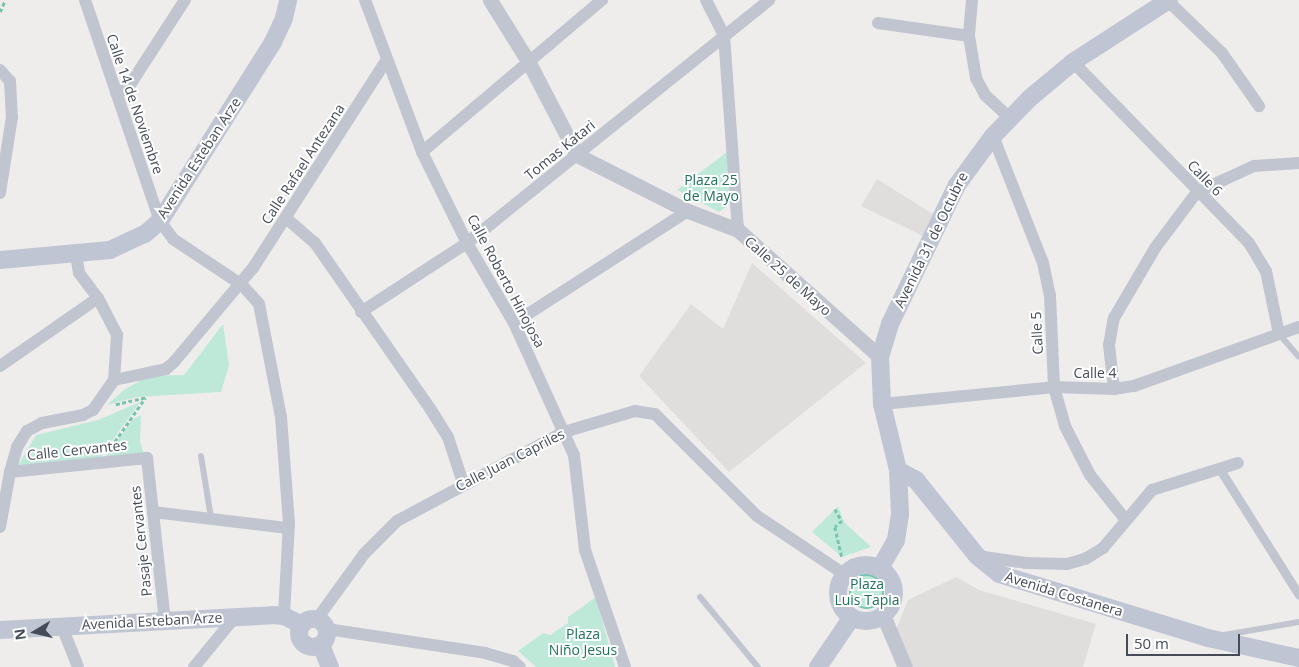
<!DOCTYPE html>
<html>
<head>
<meta charset="utf-8">
<style>
  body { margin:0 }
  #map { position:relative; width:1299px; height:667px; overflow:hidden; background:#efedec; font-family:"Open Sans",sans-serif }
  div>[style] { position:absolute }
  [style*='--x'] { left:calc(var(--x)*1px); top:calc(var(--y)*1px); width:calc(var(--w)*1px); rotate:calc(var(--a)*1deg) }
  .education>* { inset:0; background:#e0dedd }
  .green>* { inset:0; background:#bee9d9 }
  .round { border-radius:50% }
  .path>* { height:2.5px; margin-top:-1.25px; transform-origin:0; background:repeating-linear-gradient(90deg,#79c4b1 0 4px,transparent 0 6.5px) }
  .path>.ring { margin:-1.25px; padding:0; box-sizing:content-box; background:none; border:2.5px solid #79c4b1; border-radius:50% }
  .service>* { height:6px; margin:-3px; padding:0 3px; transform-origin:3px; border-radius:3px; background:#c1c5d0 }
  .pedestrian>* { height:9px; margin:-4.5px; padding:0 4.5px; transform-origin:4.5px; border-radius:4.5px; background:#c1c5d0 }
  .minor>* { height:12px; margin:-6px; padding:0 6px; transform-origin:6px; border-radius:6px; background:#c1c5d0 }
  .tertiary>* { height:15px; margin:-7.5px; padding:0 7.5px; transform-origin:7.5px; border-radius:7.5px; background:#c1c5d0 }
  .secondary>* { height:18px; margin:-9px; padding:0 9px; transform-origin:9px; border-radius:9px; background:#c0c5d4 }
  .secondary>.ring { margin:-9px; padding:0; box-sizing:content-box; background:none; border:18px solid #c0c5d4; border-radius:50% }
  span { translate:-50% -50%; white-space:nowrap; text-align:center; line-height:1.15; -webkit-text-stroke:4px #fff; paint-order:stroke }
  .street-label { font-size:14px; color:#464b58 }
  .park-label { font-size:14px; color:#1f715c }
  .north { position:absolute; left:10px; top:607px; width:50px; height:50px; -webkit-text-stroke:4px #fff; paint-order:stroke; rotate:261deg; font-size:14px; font-weight:700; line-height:20px; text-align:center; color:#464b58 }
  .north::after { content:''; display:block; margin:auto; width:18px; height:22px; background:#464b58; clip-path:polygon(50% 0,100% 100%,50% 72%,0 100%) }
  .scale { position:absolute; left:1126px; top:634px; width:114px; height:22px; box-sizing:border-box; border:2px solid #464b58; border-top:0; padding-left:6px; font-size:15px; line-height:18px; white-space:nowrap; color:#464b58; -webkit-text-stroke:4px #fff; paint-order:stroke }
</style>
</head>
<body>
<div id="map">
  <div class="education">
    <div style="clip-path:polygon(877px 179px,933px 214px,923px 236px,861px 206px)"></div>
    <div style="clip-path:polygon(752px 263px,866px 363px,729px 472px,639px 376px,691px 304px,723px 329px)"></div>
    <div style="clip-path:polygon(956px 577px,979px 590px,1096px 624px,1083px 667px,913px 667px,896px 630px,908px 600px)"></div>
  </div>
  <div class="green">
    <div style="clip-path:polygon(727px 152px,730px 204px,719px 212px,677px 190px)"></div>
    <div style="clip-path:polygon(223px 324px,229px 365px,221px 392px,136px 397px,107px 405px,124px 390px,148px 376px,184px 375px)"></div>
    <div style="clip-path:polygon(140px 402px,97px 462px,16px 469px,36px 435px,98px 420px)"></div>
    <div style="clip-path:polygon(141px 415px,140px 442px,145px 456px,102px 462px,132px 420px)"></div>
    <div style="clip-path:polygon(838px 506px,844px 522px,871px 547px,842px 557px,812px 532px)"></div>
    <div class="round" style="left:850px;top:575px;width:34px;height:34px"></div>
    <div style="clip-path:polygon(596px 597px,615px 667px,536px 667px,518px 651px,543px 633px,550px 635px,568px 623px,568px 617px)"></div>
  </div>
  <div class="path">
    <div style="--x:0;--y:12;--w:13;--a:-67"></div>
    <div style="--x:111;--y:447;--w:60;--a:-55.2"></div>
    <div style="--x:145;--y:398;--w:32;--a:167"></div>
    <div style="--x:835;--y:509;--w:14;--a:60"></div>
    <div style="--x:842;--y:521;--w:9;--a:139"></div>
    <div style="--x:835;--y:527;--w:31;--a:77"></div>
    <div style="--x:861;--y:564;--w:12;--a:81"></div>
    <div class="ring" style="left:850px;top:575px;width:31.5px;height:31.5px"></div>
  </div>
  <div class="service">
    <div style="--x:1279;--y:334;--w:30;--a:49"></div>
    <div style="--x:201;--y:456;--w:63;--a:80.8"></div>
    <div style="--x:700;--y:597;--w:91;--a:50.4"></div>
    <div style="--x:1224;--y:635;--w:76;--a:-9.8"></div>
  </div>
  <div class="pedestrian">
    <div style="--x:1219;--y:468;--w:150;--a:57.8"></div>
  </div>
  <div class="minor">
    <div style="--x:85;--y:0;--w:233;--a:71.3"></div>
    <div style="--x:160;--y:221;--w:22;--a:54"></div>
    <div style="--x:173;--y:239;--w:83;--a:33.7"></div>
    <div style="--x:242;--y:285;--w:25;--a:48"></div>
    <div style="--x:259;--y:304;--w:115;--a:79"></div>
    <div style="--x:281;--y:417;--w:106;--a:85.7"></div>
    <div style="--x:289;--y:523;--w:93;--a:93.1"></div>
    <div style="--x:365;--y:0;--w:162;--a:69.4"></div>
    <div style="--x:422;--y:152;--w:102;--a:63.7"></div>
    <div style="--x:467;--y:243;--w:93;--a:59.6"></div>
    <div style="--x:514;--y:323;--w:145;--a:65.6"></div>
    <div style="--x:574;--y:455;--w:96;--a:83.4"></div>
    <div style="--x:585;--y:550;--w:124;--a:71.1"></div>
    <div style="--x:706;--y:0;--w:39;--a:63"></div>
    <div style="--x:724;--y:35;--w:196;--a:85.9"></div>
    <div style="--x:972;--y:0;--w:36;--a:95"></div>
    <div style="--x:969;--y:36;--w:43;--a:80.5"></div>
    <div style="--x:976;--y:78;--w:19;--a:62"></div>
    <div style="--x:985;--y:95;--w:34;--a:43"></div>
    <div style="--x:1168;--y:1;--w:75;--a:43.9"></div>
    <div style="--x:1222;--y:53;--w:65;--a:55.1"></div>
    <div style="--x:878;--y:23;--w:92;--a:8.1"></div>
    <div style="--x:1073;--y:62;--w:252;--a:45.8"></div>
    <div style="--x:1249;--y:243;--w:33;--a:59"></div>
    <div style="--x:1266;--y:271;--w:64;--a:78.3"></div>
    <div style="--x:0;--y:70;--w:15;--a:48"></div>
    <div style="--x:10;--y:81;--w:36;--a:87"></div>
    <div style="--x:12;--y:117;--w:77;--a:99"></div>
    <div style="--x:116;--y:93;--w:13;--a:-23"></div>
    <div style="--x:128;--y:88;--w:105;--a:-57.1"></div>
    <div style="--x:993;--y:136;--w:136;--a:68.5"></div>
    <div style="--x:1043;--y:263;--w:33;--a:78"></div>
    <div style="--x:1050;--y:295;--w:92;--a:87.5"></div>
    <div style="--x:1054;--y:387;--w:41;--a:74.2"></div>
    <div style="--x:1065;--y:426;--w:55;--a:63"></div>
    <div style="--x:1090;--y:475;--w:56;--a:51.5"></div>
    <div style="--x:422;--y:152;--w:236;--a:-40.2"></div>
    <div style="--x:286;--y:218;--w:38;--a:41"></div>
    <div style="--x:315;--y:243;--w:203;--a:55.2"></div>
    <div style="--x:431;--y:410;--w:32;--a:58"></div>
    <div style="--x:448;--y:437;--w:48;--a:71.9"></div>
    <div style="--x:76;--y:254;--w:19;--a:81"></div>
    <div style="--x:79;--y:273;--w:31;--a:53"></div>
    <div style="--x:98;--y:298;--w:42;--a:62.8"></div>
    <div style="--x:117;--y:335;--w:45;--a:93.8"></div>
    <div style="--x:361;--y:312;--w:126;--a:-33.1"></div>
    <div style="--x:467;--y:243;--w:388;--a:-38.8"></div>
    <div style="--x:514;--y:323;--w:207;--a:-32.8"></div>
    <div style="--x:0;--y:366;--w:119;--a:-34.8"></div>
    <div style="--x:1114;--y:389;--w:44;--a:-96.5"></div>
    <div style="--x:1109;--y:345;--w:27;--a:-80"></div>
    <div style="--x:1114;--y:318;--w:81;--a:-59.6"></div>
    <div style="--x:1155;--y:248;--w:70;--a:-53.1"></div>
    <div style="--x:1197;--y:192;--w:63;--a:-24.5"></div>
    <div style="--x:1254;--y:166;--w:45;--a:-3.8"></div>
    <div style="--x:882;--y:404;--w:173;--a:-5.6"></div>
    <div style="--x:1054;--y:387;--w:60;--a:1.9"></div>
    <div style="--x:1114;--y:389;--w:20;--a:-9"></div>
    <div style="--x:1134;--y:386;--w:175;--a:-19.7"></div>
    <div style="--x:10;--y:472;--w:138;--a:-5.8"></div>
    <div style="--x:147;--y:458;--w:164;--a:83.7"></div>
    <div style="--x:153;--y:512;--w:136;--a:6.8"></div>
    <div style="--x:0;--y:527;--w:56;--a:-79.7"></div>
    <div style="--x:10;--y:472;--w:26;--a:-74"></div>
    <div style="--x:17;--y:447;--w:19;--a:-58"></div>
    <div style="--x:27;--y:431;--w:17;--a:-28"></div>
    <div style="--x:42;--y:423;--w:42;--a:-11"></div>
    <div style="--x:83;--y:415;--w:11;--a:-27"></div>
    <div style="--x:93;--y:410;--w:37;--a:-55"></div>
    <div style="--x:114;--y:380;--w:53;--a:-11.9"></div>
    <div style="--x:166;--y:369;--w:11;--a:-41"></div>
    <div style="--x:174;--y:362;--w:123;--a:-50"></div>
    <div style="--x:253;--y:268;--w:248;--a:-57.3"></div>
    <div style="--x:977;--y:556;--w:49;--a:8.1"></div>
    <div style="--x:1026;--y:563;--w:41;--a:1.4"></div>
    <div style="--x:1067;--y:564;--w:19;--a:-16"></div>
    <div style="--x:1085;--y:559;--w:21;--a:-31"></div>
    <div style="--x:1103;--y:548;--w:76;--a:-49.8"></div>
    <div style="--x:1152;--y:490;--w:90;--a:-17.4"></div>
    <div style="--x:317;--y:619;--w:80;--a:-54.1"></div>
    <div style="--x:364;--y:554;--w:47;--a:-45"></div>
    <div style="--x:397;--y:521;--w:189;--a:-28.1"></div>
    <div style="--x:564;--y:432;--w:74;--a:-16.5"></div>
    <div style="--x:635;--y:411;--w:20;--a:9"></div>
    <div style="--x:655;--y:414;--w:144;--a:45"></div>
    <div style="--x:757;--y:516;--w:105;--a:33.7"></div>
    <div style="--x:61;--y:624;--w:46;--a:68.4"></div>
    <div style="--x:327;--y:629;--w:160;--a:8.6"></div>
    <div style="--x:485;--y:653;--w:29;--a:16"></div>
    <div style="--x:513;--y:661;--w:9;--a:41"></div>
    <div style="--x:194;--y:667;--w:65;--a:-50.6"></div>
  </div>
  <div class="tertiary">
    <div style="--x:490;--y:0;--w:72;--a:58.1"></div>
    <div style="--x:528;--y:61;--w:106;--a:62.5"></div>
    <div style="--x:577;--y:155;--w:124;--a:26.8"></div>
    <div style="--x:688;--y:211;--w:53;--a:20.8"></div>
    <div style="--x:738;--y:230;--w:191;--a:41.8"></div>
    <div style="--x:883;--y:615;--w:56;--a:67.1"></div>
  </div>
  <div class="secondary">
    <div style="--x:0;--y:260;--w:110;--a:-5.2"></div>
    <div style="--x:110;--y:250;--w:38;--a:-25"></div>
    <div style="--x:145;--y:234;--w:20;--a:-41"></div>
    <div style="--x:160;--y:221;--w:212;--a:-57.7"></div>
    <div style="--x:273;--y:42;--w:26;--a:-65"></div>
    <div style="--x:284;--y:18;--w:18;--a:-77"></div>
    <div style="--x:898;--y:470;--w:21;--a:29"></div>
    <div style="--x:916;--y:480;--w:97;--a:51.2"></div>
    <div style="--x:977;--y:556;--w:28;--a:39"></div>
    <div style="--x:999;--y:574;--w:219;--a:17"></div>
    <div style="--x:1208;--y:638;--w:93;--a:12.4"></div>
    <div class="ring" style="left:838px;top:565px;width:38px;height:38px"></div>
    <div style="--x:880;--y:568;--w:32;--a:-60"></div>
    <div style="--x:896;--y:540;--w:26;--a:-81"></div>
    <div style="--x:900;--y:514;--w:44;--a:-92.6"></div>
    <div style="--x:898;--y:470;--w:68;--a:-103.6"></div>
    <div style="--x:882;--y:404;--w:47;--a:-92.4"></div>
    <div style="--x:880;--y:357;--w:34;--a:-73"></div>
    <div style="--x:890;--y:324;--w:154;--a:-64.3"></div>
    <div style="--x:957;--y:185;--w:61;--a:-53.7"></div>
    <div style="--x:993;--y:136;--w:53;--a:-45.8"></div>
    <div style="--x:1030;--y:98;--w:56;--a:-39.9"></div>
    <div style="--x:1073;--y:62;--w:114;--a:-32.9"></div>
    <div class="ring" style="left:299px;top:619px;width:10px;height:10px"></div>
    <div style="--x:0;--y:630;--w:273;--a:-3.1"></div>
    <div style="--x:273;--y:615;--w:11;--a:5"></div>
    <div style="--x:284;--y:616;--w:20;--a:27"></div>
    <div style="--x:321;--y:645;--w:24;--a:68"></div>
    <div style="--x:818;--y:667;--w:60;--a:-55.8"></div>
  </div>
  <div class="street-label">
    <span style="left:135px;top:104px;rotate:71deg">Calle 14 de Noviembre</span>
    <span style="left:560px;top:150px;rotate:-39deg">Tomas Katari</span>
    <span style="left:199px;top:158px;rotate:-57deg">Avenida Esteban Arze</span>
    <span style="left:303px;top:164px;rotate:-57deg">Calle Rafael Antezana</span>
    <span style="left:1205px;top:178px;rotate:46deg">Calle 6</span>
    <span style="left:931px;top:240px;rotate:-64deg">Avenida 31 de Octubre</span>
    <span style="left:788px;top:276px;rotate:42deg">Calle 25 de Mayo</span>
    <span style="left:506px;top:281px;rotate:62deg">Calle Roberto Hinojosa</span>
    <span style="left:1037px;top:333px;rotate:-93deg">Calle 5</span>
    <span style="left:1095px;top:373px">Calle 4</span>
    <span style="left:77px;top:450px;rotate:-6deg">Calle Cervantes</span>
    <span style="left:510px;top:460px;rotate:-27deg">Calle Juan Capriles</span>
    <span style="left:141px;top:541px;rotate:-96deg">Pasaje Cervantes</span>
    <span style="left:1064px;top:594px;rotate:17deg">Avenida Costanera</span>
    <span style="left:152px;top:621px;rotate:-3deg">Avenida Esteban Arze</span>
  </div>
  <div class="park-label">
    <span style="left:711px;top:188px">Plaza 25<br>de Mayo</span>
    <span style="left:867px;top:592px">Plaza<br>Luis Tapia</span>
    <span style="left:583px;top:642px">Plaza<br>Niño Jesus</span>
  </div>
  <div class="north">N</div>
  <div class="scale">50 m</div>
</div>
</body>
</html>
